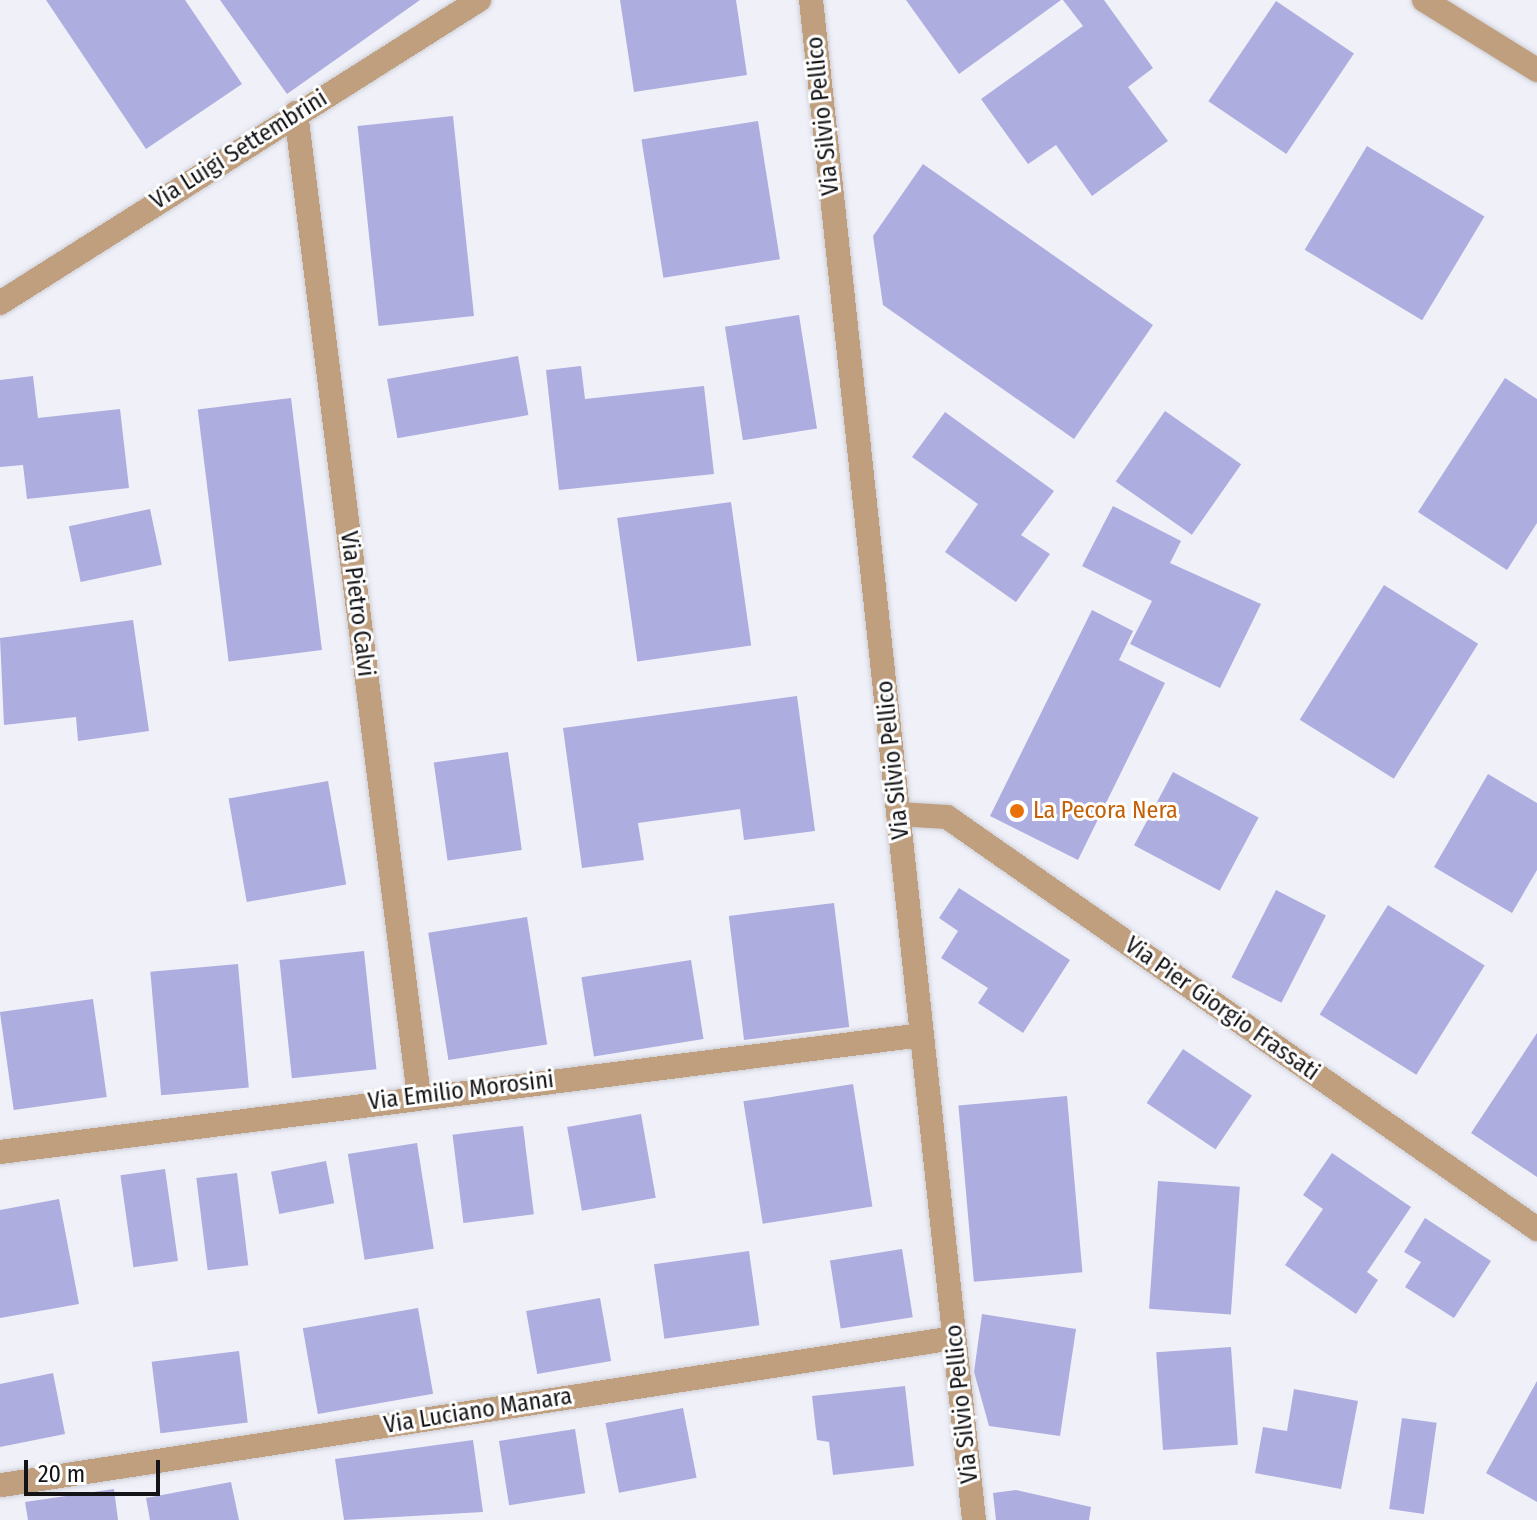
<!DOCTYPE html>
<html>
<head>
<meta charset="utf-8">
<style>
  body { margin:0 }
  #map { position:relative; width:1537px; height:1520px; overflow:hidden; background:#f0f0f9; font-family:"Fira Sans Condensed",sans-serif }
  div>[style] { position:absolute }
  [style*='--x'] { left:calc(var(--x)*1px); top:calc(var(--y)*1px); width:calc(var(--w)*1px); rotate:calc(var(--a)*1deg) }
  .building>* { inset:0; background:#aeaddf; transform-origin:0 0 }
  .roads { filter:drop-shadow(0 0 2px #cdcdd5) drop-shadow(0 0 2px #cdcdd5) }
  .minor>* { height:24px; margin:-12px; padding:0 12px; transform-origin:12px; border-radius:12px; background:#c09f7f }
  .tertiary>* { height:24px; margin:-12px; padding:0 12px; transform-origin:12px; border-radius:12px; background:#c09f7f }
  .dots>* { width:22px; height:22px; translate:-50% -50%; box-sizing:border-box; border:4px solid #fff; border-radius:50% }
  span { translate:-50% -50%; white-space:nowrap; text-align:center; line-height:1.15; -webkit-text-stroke:6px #fff; paint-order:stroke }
  .street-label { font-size:24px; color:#141417 }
  .food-label { font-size:24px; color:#c56008 }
  .left { translate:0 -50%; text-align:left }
  .scale { position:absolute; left:24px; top:1460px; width:136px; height:36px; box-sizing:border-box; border:4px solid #141417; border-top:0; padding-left:10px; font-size:24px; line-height:28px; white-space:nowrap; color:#141417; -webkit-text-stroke:6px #fff; paint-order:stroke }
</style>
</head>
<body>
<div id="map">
  <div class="building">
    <div style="clip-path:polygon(46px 0,185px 0,242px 84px,146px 149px)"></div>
    <div style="clip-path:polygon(220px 0,420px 0,287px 94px)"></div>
    <div style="clip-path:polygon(620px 0,736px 0,747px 75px,634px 92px)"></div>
    <div style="clip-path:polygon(906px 0,1061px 0,959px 74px)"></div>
    <div style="clip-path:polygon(1063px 0,1104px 0,1153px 68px,1128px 87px,1168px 141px,1092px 196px,1056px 145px,1028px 164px,981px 99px,1083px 26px)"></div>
    <div style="left:1276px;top:1px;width:94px;height:121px;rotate:34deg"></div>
    <div style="left:453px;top:116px;width:201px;height:96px;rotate:84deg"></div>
    <div style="left:758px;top:121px;width:140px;height:118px;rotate:81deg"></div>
    <div style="left:1367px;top:146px;width:137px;height:121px;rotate:31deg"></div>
    <div style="clip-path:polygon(923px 164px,1153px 325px,1074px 439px,883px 305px,873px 236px)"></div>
    <div style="left:799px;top:315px;width:115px;height:75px;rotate:81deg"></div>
    <div style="left:518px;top:356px;width:60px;height:133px;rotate:80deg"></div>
    <div style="clip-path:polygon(581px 366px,585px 399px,704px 386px,714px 474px,559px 490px,546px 370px)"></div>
    <div style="clip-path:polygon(33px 376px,38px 418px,120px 409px,129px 488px,27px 499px,23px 465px,0 467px,0 380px)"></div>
    <div style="clip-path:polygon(1505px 378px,1537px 399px,1537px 523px,1507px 570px,1418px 512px)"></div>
    <div style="left:291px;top:398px;width:254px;height:94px;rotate:83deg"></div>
    <div style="left:1165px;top:411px;width:93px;height:86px;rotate:35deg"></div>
    <div style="clip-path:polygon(945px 412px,1054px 491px,1021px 535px,1050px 554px,1016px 602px,945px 552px,978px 504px,912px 457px)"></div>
    <div style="left:731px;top:502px;width:145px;height:115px;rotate:82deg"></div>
    <div style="clip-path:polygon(1113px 506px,1181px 541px,1170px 563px,1261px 604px,1220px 688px,1130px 644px,1152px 601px,1082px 566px)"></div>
    <div style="left:150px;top:509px;width:57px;height:83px;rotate:78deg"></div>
    <div style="left:1384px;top:585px;width:111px;height:159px;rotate:32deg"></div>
    <div style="clip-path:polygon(1092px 610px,1133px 631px,1119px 660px,1165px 683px,1078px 860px,990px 816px)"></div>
    <div style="clip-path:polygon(133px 620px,149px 731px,78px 741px,76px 717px,4px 725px,0 638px)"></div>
    <div style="clip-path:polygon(797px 696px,815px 831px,744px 840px,740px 809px,638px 823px,644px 860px,582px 868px,563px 728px)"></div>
    <div style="left:508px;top:752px;width:99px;height:75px;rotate:82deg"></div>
    <div style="left:1173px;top:772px;width:97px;height:83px;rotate:28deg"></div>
    <div style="clip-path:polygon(1488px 774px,1537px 803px,1537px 870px,1512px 913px,1434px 867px)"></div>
    <div style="left:328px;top:781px;width:105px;height:101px;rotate:80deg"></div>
    <div style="clip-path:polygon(959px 888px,1070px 960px,1023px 1033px,978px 1003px,988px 988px,941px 958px,958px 931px,939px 918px)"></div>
    <div style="left:1276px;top:890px;width:56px;height:98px;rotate:27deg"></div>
    <div style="left:834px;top:903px;width:125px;height:106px;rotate:83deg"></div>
    <div style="left:1388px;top:905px;width:114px;height:129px;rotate:32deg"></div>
    <div style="left:527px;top:917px;width:129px;height:100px;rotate:81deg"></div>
    <div style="left:364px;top:951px;width:119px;height:85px;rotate:84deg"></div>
    <div style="left:691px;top:960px;width:80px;height:111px;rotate:81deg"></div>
    <div style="left:238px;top:964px;width:124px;height:88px;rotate:85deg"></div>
    <div style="left:93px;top:999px;width:99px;height:94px;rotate:82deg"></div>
    <div style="clip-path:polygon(1537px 1033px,1537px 1177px,1471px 1133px)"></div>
    <div style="left:1183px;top:1049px;width:83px;height:65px;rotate:34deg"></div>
    <div style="left:853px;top:1084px;width:124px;height:111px;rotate:81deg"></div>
    <div style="left:1067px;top:1096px;width:177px;height:109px;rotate:85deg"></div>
    <div style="left:641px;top:1114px;width:85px;height:75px;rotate:80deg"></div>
    <div style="left:523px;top:1126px;width:89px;height:71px;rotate:83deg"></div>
    <div style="left:417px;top:1143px;width:107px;height:70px;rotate:81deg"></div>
    <div style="clip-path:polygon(1332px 1153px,1411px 1207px,1367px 1272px,1378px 1280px,1356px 1314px,1285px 1265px,1323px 1209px,1303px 1195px)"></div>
    <div style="left:326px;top:1161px;width:43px;height:56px;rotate:79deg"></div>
    <div style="left:165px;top:1169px;width:93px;height:45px;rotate:82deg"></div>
    <div style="left:237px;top:1173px;width:93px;height:41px;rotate:83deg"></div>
    <div style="left:1158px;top:1181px;width:82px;height:128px;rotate:4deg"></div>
    <div style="clip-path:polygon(59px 1199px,79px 1304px,0 1318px,0 1210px)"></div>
    <div style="clip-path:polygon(1425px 1218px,1491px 1261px,1454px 1318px,1405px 1287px,1421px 1262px,1404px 1252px)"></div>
    <div style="left:902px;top:1249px;width:69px;height:73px;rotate:81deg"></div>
    <div style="left:749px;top:1251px;width:75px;height:96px;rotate:82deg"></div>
    <div style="left:600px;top:1298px;width:64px;height:75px;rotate:80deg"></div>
    <div style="left:418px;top:1308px;width:87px;height:117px;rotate:80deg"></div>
    <div style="clip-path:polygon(982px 1314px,1076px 1329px,1060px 1436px,989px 1426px,974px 1372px)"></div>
    <div style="left:1231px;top:1347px;width:98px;height:75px;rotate:86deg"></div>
    <div style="left:239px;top:1351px;width:72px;height:88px;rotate:83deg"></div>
    <div style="clip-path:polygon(53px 1373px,65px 1434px,0 1447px,0 1384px)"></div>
    <div style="clip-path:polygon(1537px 1381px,1537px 1502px,1486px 1473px)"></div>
    <div style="clip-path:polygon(905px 1386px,914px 1466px,833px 1475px,829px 1442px,817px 1440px,812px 1396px)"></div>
    <div style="clip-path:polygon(1294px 1389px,1358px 1401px,1341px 1489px,1255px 1473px,1263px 1427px,1287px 1431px)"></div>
    <div style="left:683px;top:1408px;width:71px;height:79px;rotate:79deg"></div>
    <div style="left:1402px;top:1418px;width:35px;height:92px;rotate:8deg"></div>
    <div style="left:575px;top:1429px;width:65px;height:77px;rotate:81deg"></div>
    <div style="clip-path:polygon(473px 1440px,483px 1512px,344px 1520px,335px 1459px)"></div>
    <div style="clip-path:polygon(231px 1482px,239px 1520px,150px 1520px,146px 1498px)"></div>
    <div style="clip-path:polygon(114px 1489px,118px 1520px,28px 1520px,25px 1502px)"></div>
    <div style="clip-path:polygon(1016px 1490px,1091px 1507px,1089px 1520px,996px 1520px,993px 1493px)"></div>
  </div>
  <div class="roads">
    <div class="minor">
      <div style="--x:296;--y:113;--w:991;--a:82.87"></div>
      <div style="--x:0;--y:303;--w:567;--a:-32.32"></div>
      <div style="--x:898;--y:814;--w:49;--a:3.5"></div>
      <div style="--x:947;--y:817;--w:720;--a:34.93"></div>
      <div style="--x:0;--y:1152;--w:929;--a:-7.23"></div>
      <div style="--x:2;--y:1485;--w:963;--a:-8.78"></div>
    </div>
    <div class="tertiary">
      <div style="--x:811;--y:0;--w:1529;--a:83.88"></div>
      <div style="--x:1424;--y:0;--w:133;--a:31.8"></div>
    </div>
  </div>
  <div class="dots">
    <div style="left:1017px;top:811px;background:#e8710a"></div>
  </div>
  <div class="street-label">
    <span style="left:823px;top:116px;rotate:-96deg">Via Silvio Pellico</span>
    <span style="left:239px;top:150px;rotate:-32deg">Via Luigi Settembrini</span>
    <span style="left:357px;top:604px;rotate:83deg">Via Pietro Calvi</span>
    <span style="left:893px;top:760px;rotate:-96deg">Via Silvio Pellico</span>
    <span style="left:1222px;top:1009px;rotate:35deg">Via Pier Giorgio Frassati</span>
    <span style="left:461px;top:1091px;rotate:-7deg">Via Emilio Morosini</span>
    <span style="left:962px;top:1404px;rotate:-96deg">Via Silvio Pellico</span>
    <span style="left:478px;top:1411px;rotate:-9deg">Via Luciano Manara</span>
  </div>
  <div class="food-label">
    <span class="left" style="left:1033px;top:811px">La Pecora Nera</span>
  </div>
  <div class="scale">20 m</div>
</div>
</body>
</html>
